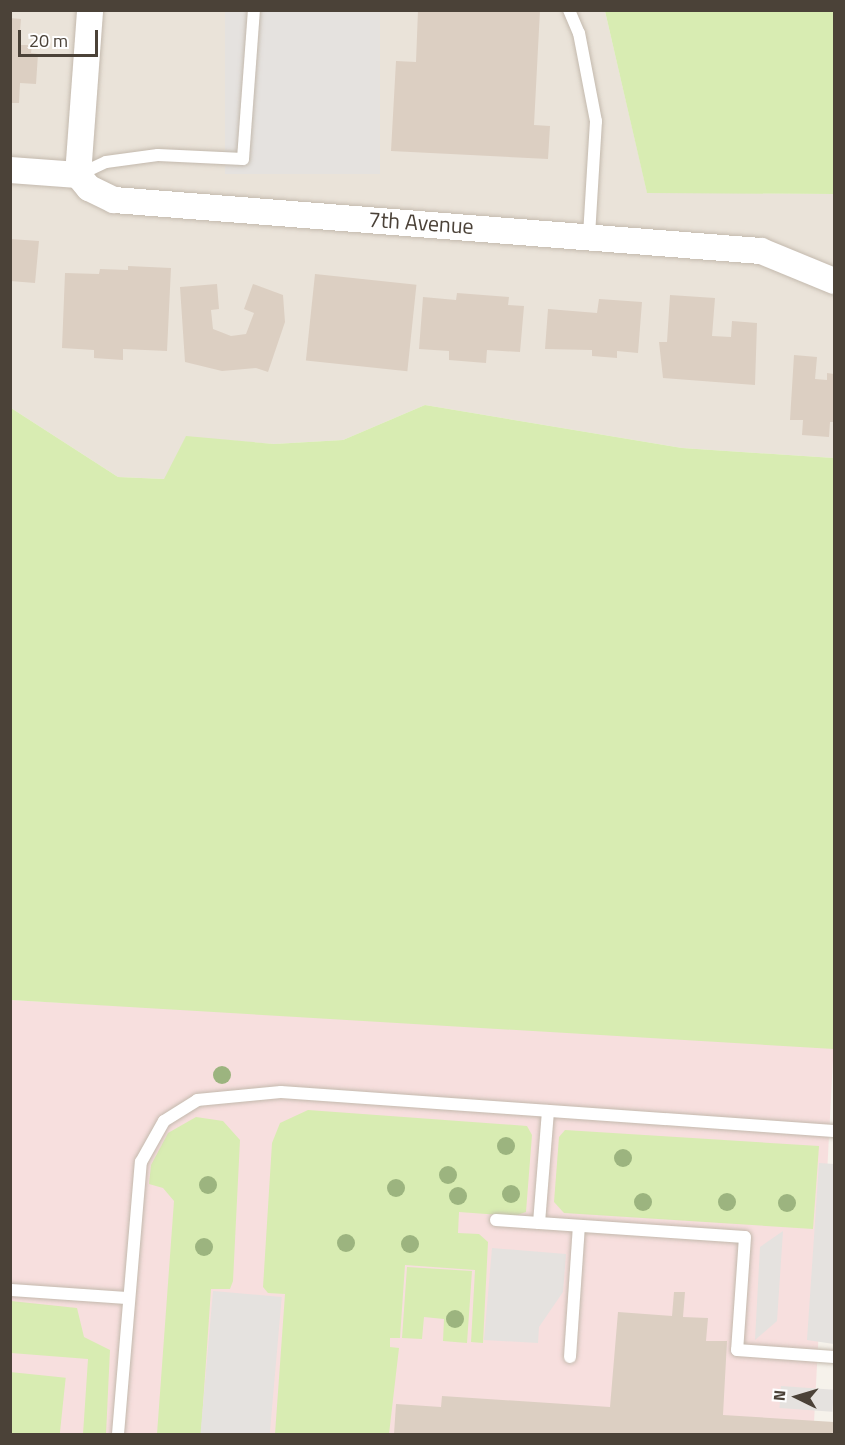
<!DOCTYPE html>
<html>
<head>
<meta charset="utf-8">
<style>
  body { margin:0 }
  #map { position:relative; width:845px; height:1445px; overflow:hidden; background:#f6f2eb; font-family:"Titillium Web",sans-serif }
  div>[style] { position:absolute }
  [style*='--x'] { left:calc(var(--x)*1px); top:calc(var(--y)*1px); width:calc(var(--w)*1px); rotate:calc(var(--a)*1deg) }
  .residential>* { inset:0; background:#eae3d9 }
  .medical>* { inset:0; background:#f7dfde; transform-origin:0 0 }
  .green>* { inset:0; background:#d8ecb2; transform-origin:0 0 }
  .parking>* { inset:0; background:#e5e2df; transform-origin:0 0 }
  .building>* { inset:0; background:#dccfc2; transform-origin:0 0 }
  .roads { filter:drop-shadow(0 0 2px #c3b9ad) drop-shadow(0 0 2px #c3b9ad) }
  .lane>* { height:12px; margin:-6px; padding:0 6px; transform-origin:6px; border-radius:6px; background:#fff }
  .street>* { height:26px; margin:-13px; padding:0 13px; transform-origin:13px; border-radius:13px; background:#fff }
  .trees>* { width:18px; height:18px; margin:-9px; border-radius:50%; background:#9cb47f }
  span { translate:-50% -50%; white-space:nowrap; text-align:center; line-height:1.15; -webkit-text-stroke:6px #fff; paint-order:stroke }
  .street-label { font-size:22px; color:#4b4238 }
  .frame { position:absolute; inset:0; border:12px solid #4b4238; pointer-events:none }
  .north { position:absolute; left:767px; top:1367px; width:60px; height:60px; -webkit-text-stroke:4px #fff; paint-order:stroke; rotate:275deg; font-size:16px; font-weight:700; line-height:24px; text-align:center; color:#4b4238 }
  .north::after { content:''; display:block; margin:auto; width:21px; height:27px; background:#4b4238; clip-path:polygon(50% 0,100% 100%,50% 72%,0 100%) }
  .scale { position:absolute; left:18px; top:30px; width:80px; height:27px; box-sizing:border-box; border:3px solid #4b4238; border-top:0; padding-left:8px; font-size:18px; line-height:21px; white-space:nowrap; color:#4b4238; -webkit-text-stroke:4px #fff; paint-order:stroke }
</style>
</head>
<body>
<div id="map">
  <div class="residential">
    <div style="clip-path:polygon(10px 11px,605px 11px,647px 192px,834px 194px,834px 458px,682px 448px,425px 405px,343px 440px,274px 444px,186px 437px,165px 479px,118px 477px,11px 408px)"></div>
  </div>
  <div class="medical">
    <div style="left:10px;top:1000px;width:825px;height:434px;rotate:3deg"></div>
  </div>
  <div class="green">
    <div style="clip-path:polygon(605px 11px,834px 11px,834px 194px,647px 193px)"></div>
    <div style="clip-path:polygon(425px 405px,682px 448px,834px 458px,834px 1049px,11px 1000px,11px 408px,118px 477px,164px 479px,186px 436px,274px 444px,343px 440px)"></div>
    <div style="clip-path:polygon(308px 1110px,527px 1126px,532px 1135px,526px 1212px,514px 1216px,459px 1212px,458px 1233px,479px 1234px,488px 1242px,483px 1343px,471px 1342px,475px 1270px,405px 1265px,400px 1338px,390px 1338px,390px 1347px,399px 1348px,389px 1434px,275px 1434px,285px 1294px,268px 1293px,263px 1287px,272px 1143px,280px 1123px)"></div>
    <div style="clip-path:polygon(196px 1117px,223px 1121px,240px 1140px,233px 1281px,230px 1289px,211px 1289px,201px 1434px,157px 1434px,174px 1201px,163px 1188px,149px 1184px,151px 1165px,168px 1133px)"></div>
    <div style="clip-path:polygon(565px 1130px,819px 1146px,813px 1229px,564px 1213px,554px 1202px,559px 1137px)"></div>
    <div style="clip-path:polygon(407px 1267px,472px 1271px,467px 1343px,443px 1341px,444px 1319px,424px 1317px,422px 1339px,402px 1338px)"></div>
    <div style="clip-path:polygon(11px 1301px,77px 1308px,84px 1337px,110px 1350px,106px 1434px,83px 1434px,88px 1359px,11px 1353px)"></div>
    <div style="left:10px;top:1372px;width:56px;height:62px;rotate:6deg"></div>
  </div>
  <div class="parking">
    <div style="left:225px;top:11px;width:155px;height:163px"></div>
    <div style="clip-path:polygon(819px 1163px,834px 1164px,834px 1344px,807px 1340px)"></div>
    <div style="clip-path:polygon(783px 1231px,777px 1321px,755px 1340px,760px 1247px)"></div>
    <div style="clip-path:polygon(492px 1248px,566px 1254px,563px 1292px,539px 1327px,538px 1343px,484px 1340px)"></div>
    <div style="left:213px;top:1291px;width:69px;height:143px;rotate:5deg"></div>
    <div style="left:781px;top:1386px;width:53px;height:22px;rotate:4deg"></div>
  </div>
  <div class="building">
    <div style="clip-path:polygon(418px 10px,540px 10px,534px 125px,550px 126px,548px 159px,391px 151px,396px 61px,416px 62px)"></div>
    <div style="clip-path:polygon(10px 18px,21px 19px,19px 45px,32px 45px,31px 53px,38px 54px,36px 84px,20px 83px,19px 103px,10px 103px)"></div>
    <div style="clip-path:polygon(10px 239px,39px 241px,35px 283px,10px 281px)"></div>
    <div style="clip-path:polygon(128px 266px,171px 268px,167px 351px,123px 349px,123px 360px,94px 358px,94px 350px,62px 348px,65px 273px,99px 274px,100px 269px,128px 270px)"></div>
    <div style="left:315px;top:274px;width:102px;height:87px;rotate:6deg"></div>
    <div style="clip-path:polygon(217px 284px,219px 309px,211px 310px,213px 329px,231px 336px,246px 334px,254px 313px,244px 309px,253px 284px,283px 295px,285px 322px,268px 372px,256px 368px,222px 371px,185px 362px,180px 287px)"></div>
    <div style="clip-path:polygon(457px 293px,509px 297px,508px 305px,524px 306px,520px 352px,487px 350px,486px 363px,449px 360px,449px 351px,419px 349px,423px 297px,456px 300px)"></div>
    <div style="clip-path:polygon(670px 295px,715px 298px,712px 336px,731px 337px,732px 321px,757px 323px,755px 385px,663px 378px,659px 342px,667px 342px)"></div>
    <div style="clip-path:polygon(599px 299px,642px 302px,638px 353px,617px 351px,617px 358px,592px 356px,592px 350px,545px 349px,548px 309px,597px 313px)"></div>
    <div style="clip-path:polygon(794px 355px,817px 357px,815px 379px,827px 380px,827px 373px,834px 374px,834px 422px,830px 422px,829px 437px,802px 435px,803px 420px,790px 420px)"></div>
    <div style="clip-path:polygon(674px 1292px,685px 1292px,683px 1317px,708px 1318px,706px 1341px,727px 1341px,723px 1415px,834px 1422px,834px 1434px,394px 1434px,396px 1404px,441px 1407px,442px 1396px,610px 1407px,618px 1312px,672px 1316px)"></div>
  </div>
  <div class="roads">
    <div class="lane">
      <div style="--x:569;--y:10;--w:25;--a:67"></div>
      <div style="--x:579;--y:33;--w:90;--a:79.1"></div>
      <div style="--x:596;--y:121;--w:114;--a:93.5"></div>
      <div style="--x:78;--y:175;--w:31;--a:-25"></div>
      <div style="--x:106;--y:162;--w:52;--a:-7.7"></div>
      <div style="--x:158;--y:155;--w:85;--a:2.7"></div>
      <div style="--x:243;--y:159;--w:149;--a:-85.8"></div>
      <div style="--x:548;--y:1111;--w:112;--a:94.6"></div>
      <div style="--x:539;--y:1223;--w:206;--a:3.9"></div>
      <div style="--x:745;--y:1237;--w:113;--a:94"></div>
      <div style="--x:737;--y:1350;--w:97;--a:4.1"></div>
      <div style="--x:496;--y:1220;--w:43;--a:4"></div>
      <div style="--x:10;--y:1290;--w:118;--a:3.9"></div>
      <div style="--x:570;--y:1357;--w:131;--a:-86.1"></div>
      <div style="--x:118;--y:1434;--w:273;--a:-85.2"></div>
      <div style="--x:141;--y:1162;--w:47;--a:-60.7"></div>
      <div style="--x:164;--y:1121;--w:39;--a:-32"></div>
      <div style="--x:197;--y:1100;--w:84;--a:-5.4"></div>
      <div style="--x:281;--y:1092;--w:554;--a:4.03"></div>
    </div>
    <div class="street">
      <div style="--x:10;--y:170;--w:68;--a:4.2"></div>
      <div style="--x:78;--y:175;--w:17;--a:50"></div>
      <div style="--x:89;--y:188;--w:28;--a:26"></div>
      <div style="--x:114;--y:200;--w:649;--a:4.51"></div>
      <div style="--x:761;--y:251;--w:79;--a:22.3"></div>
      <div style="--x:78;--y:175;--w:165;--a:-85.8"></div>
    </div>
  </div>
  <div class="trees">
    <div style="left:222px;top:1075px"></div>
    <div style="left:506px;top:1146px"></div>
    <div style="left:623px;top:1158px"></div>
    <div style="left:448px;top:1175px"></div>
    <div style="left:208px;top:1185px"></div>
    <div style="left:396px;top:1188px"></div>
    <div style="left:511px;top:1194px"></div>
    <div style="left:458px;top:1196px"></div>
    <div style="left:643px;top:1202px"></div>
    <div style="left:727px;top:1202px"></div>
    <div style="left:787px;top:1203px"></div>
    <div style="left:346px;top:1243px"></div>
    <div style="left:410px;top:1244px"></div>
    <div style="left:204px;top:1247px"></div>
    <div style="left:455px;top:1319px"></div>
  </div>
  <div class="street-label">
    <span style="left:421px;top:223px;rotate:4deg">7th Avenue</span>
  </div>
  <div class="frame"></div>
  <div class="north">N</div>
  <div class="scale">20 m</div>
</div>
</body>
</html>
